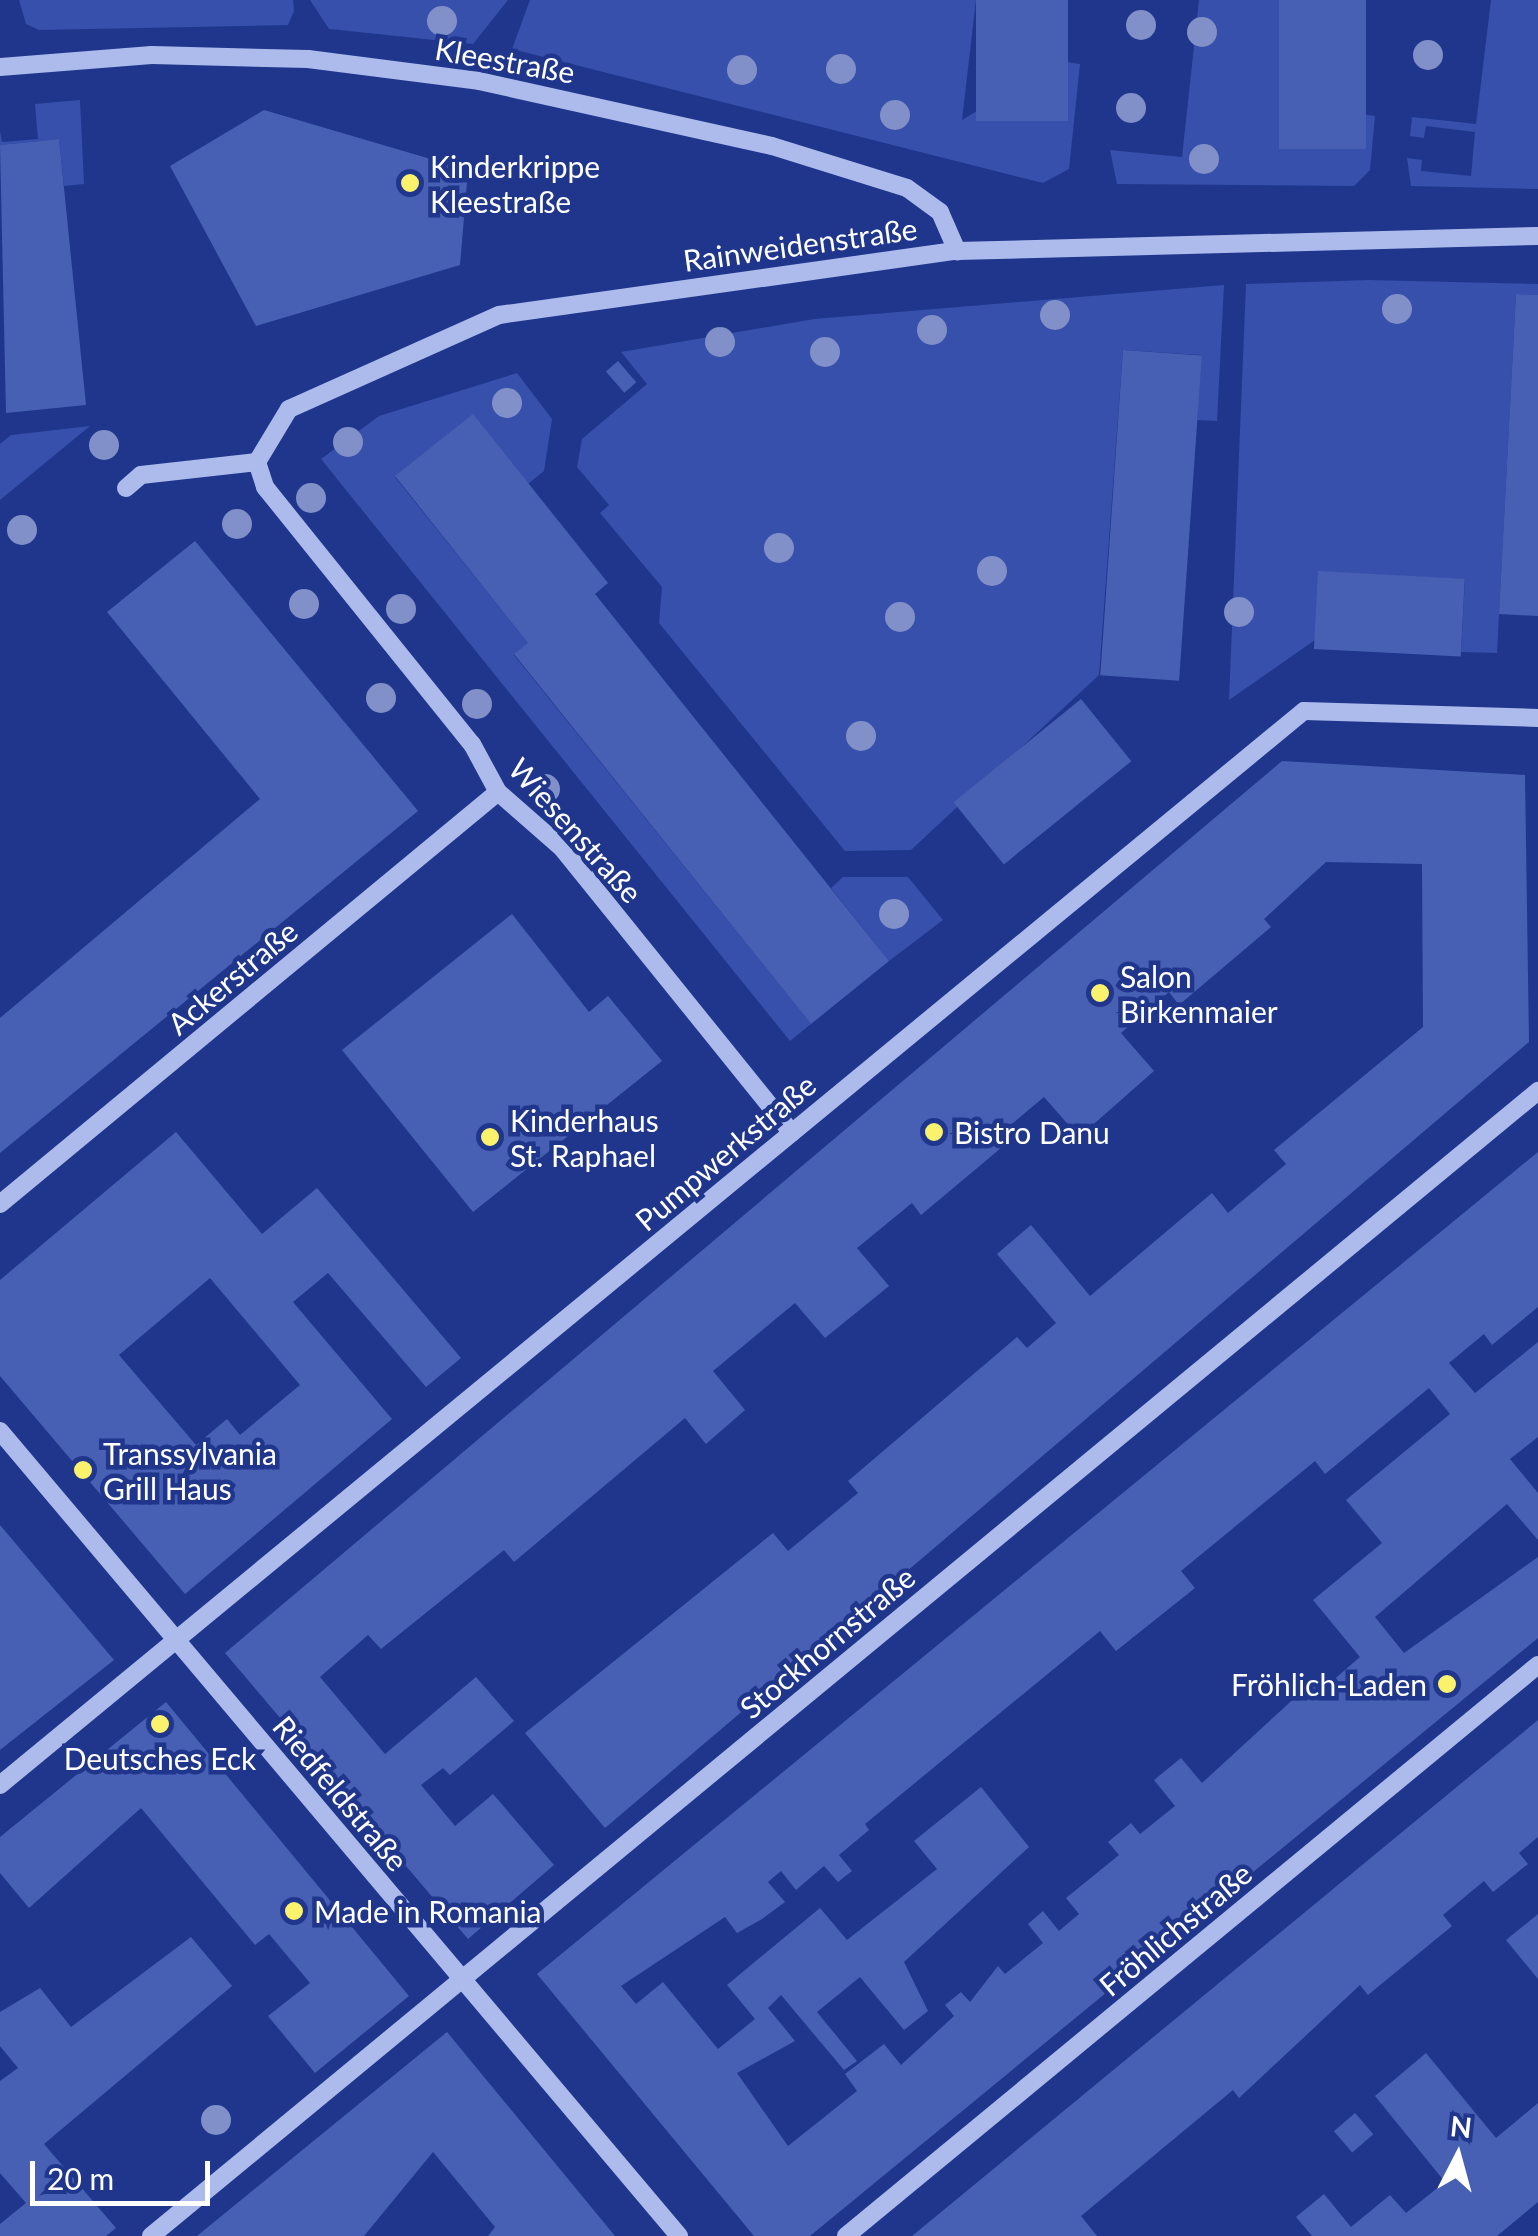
<!DOCTYPE html>
<html>
<head>
<meta charset="utf-8">
<style>
  body { margin:0 }
  #map { position:relative; width:1538px; height:2236px; overflow:hidden; background:#1f368c; font-family:Lato,sans-serif }
  div>[style] { position:absolute }
  [style*='--x'] { left:calc(var(--x)*1px); top:calc(var(--y)*1px); width:calc(var(--w)*1px); rotate:calc(var(--a)*1deg) }
  .green>* { inset:0; background:#3650ab }
  .building>* { inset:0; background:#4860b3; transform-origin:0 0 }
  .minor>* { height:18px; margin:-9px; padding:0 9px; transform-origin:9px; border-radius:9px; background:#acbbec }
  .trees>* { width:30px; height:30px; margin:-15px; border-radius:50%; background:#8190c8 }
  .dots>* { width:28px; height:28px; translate:-50% -50%; box-sizing:border-box; border:5px solid #1f368c; border-radius:50% }
  span { translate:-50% -50%; white-space:nowrap; text-align:center; line-height:1.15; -webkit-text-stroke:9px #1f368c; paint-order:stroke }
  .street-label { font-size:30px; color:#fff }
  .poi-label { font-size:30px; color:#fff }
  .left { translate:0 -50%; text-align:left }
  .right { translate:-100% -50%; text-align:right }
  .north { position:absolute; left:1408px; top:2106px; width:100px; height:100px; -webkit-text-stroke:8px #1f368c; paint-order:stroke; rotate:6deg; font-size:28px; font-weight:700; line-height:40px; text-align:center; color:#fff }
  .north::after { content:''; display:block; margin:auto; width:35px; height:45px; background:#fff; clip-path:polygon(50% 0,100% 100%,50% 72%,0 100%) }
  .scale { position:absolute; left:30px; top:2161px; width:180px; height:45px; box-sizing:border-box; border:5px solid #fff; border-top:0; padding-left:12px; font-size:30px; line-height:35px; white-space:nowrap; color:#fff; -webkit-text-stroke:8px #1f368c; paint-order:stroke }
</style>
</head>
<body>
<div id="map">
  <div class="green">
    <div style="clip-path:polygon(19px 0,293px 0,294px 11px,288px 25px,39px 30px,26px 24px)"></div>
    <div style="clip-path:polygon(310px 0,508px 0,473px 44px,329px 29px)"></div>
    <div style="clip-path:polygon(530px 0,976px 0,962px 120px,1060px 61px,1080px 64px,1069px 169px,1043px 183px,512px 49px)"></div>
    <div style="clip-path:polygon(1199px 0,1279px 0,1354px 113px,1375px 116px,1370px 170px,1354px 186px,1117px 184px,1110px 150px,1182px 157px)"></div>
    <div style="clip-path:polygon(1491px 0,1538px 0,1538px 189px,1411px 186px,1407px 158px,1422px 160px,1421px 171px,1471px 176px,1475px 132px,1426px 126px,1424px 138px,1410px 136px,1412px 117px,1476px 124px)"></div>
    <div style="clip-path:polygon(80px 100px,84px 184px,64px 186px,59px 139px,0 145px,0 131px,2px 142px,38px 139px,35px 104px)"></div>
    <div style="clip-path:polygon(1369px 280px,1538px 284px,1538px 295px,1516px 294px,1497px 653px,1461px 652px,1465px 579px,1319px 572px,1315px 640px,1229px 700px,1246px 284px)"></div>
    <div style="clip-path:polygon(1224px 285px,1217px 421px,1197px 420px,1201px 355px,1123px 350px,1099px 675px,911px 850px,845px 851px,659px 623px,662px 587px,600px 513px,609px 505px,577px 467px,582px 439px,647px 384px,621px 352px,814px 319px)"></div>
    <div style="clip-path:polygon(517px 373px,552px 419px,544px 471px,528px 484px,395px 477px,528px 643px,514px 655px,811px 1024px,790px 1041px,321px 459px,379px 416px)"></div>
    <div style="clip-path:polygon(90px 426px,0 500px,0 444px,11px 435px)"></div>
    <div style="clip-path:polygon(843px 877px,908px 877px,943px 920px,889px 961px,831px 888px)"></div>
  </div>
  <div class="building">
    <div style="left:976px;top:0;width:92px;height:121px"></div>
    <div style="left:1279px;top:0;width:87px;height:149px"></div>
    <div style="clip-path:polygon(264px 110px,468px 170px,460px 265px,256px 326px,170px 166px)"></div>
    <div style="clip-path:polygon(59px 139px,86px 405px,6px 413px,0 145px)"></div>
    <div style="clip-path:polygon(1516px 294px,1538px 295px,1538px 616px,1499px 614px)"></div>
    <div style="left:1123px;top:350px;width:79px;height:326px;rotate:4deg"></div>
    <div style="left:618px;top:361px;width:28px;height:16px;rotate:49deg"></div>
    <div style="clip-path:polygon(473px 414px,608px 583px,595px 594px,889px 961px,811px 1024px,514px 654px,528px 643px,395px 476px)"></div>
    <div style="clip-path:polygon(195px 541px,418px 811px,0 1153px,0 1018px,260px 799px,107px 612px)"></div>
    <div style="left:1318px;top:571px;width:147px;height:78px;rotate:3deg"></div>
    <div style="left:1081px;top:699px;width:80px;height:164px;rotate:51deg"></div>
    <div style="clip-path:polygon(1282px 761px,1525px 775px,1529px 1042px,605px 1828px,525px 1733px,773px 1533px,788px 1551px,858px 1493px,848px 1481px,1017px 1337px,1027px 1348px,1056px 1323px,997px 1254px,1031px 1225px,1090px 1296px,1212px 1193px,1228px 1213px,1286px 1164px,1274px 1150px,1423px 1027px,1422px 864px,1326px 862px,1264px 919px,1271px 927px,1179px 1005px,1169px 992px,1121px 1033px,1154px 1071px,1079px 1137px,1044px 1097px,1000px 1134px,1007px 1143px,921px 1215px,912px 1203px,857px 1248px,889px 1286px,825px 1338px,795px 1303px,713px 1371px,745px 1410px,706px 1444px,685px 1418px,514px 1562px,504px 1550px,381px 1649px,368px 1635px,320px 1677px,385px 1754px,476px 1677px,514px 1721px,450px 1775px,443px 1768px,421px 1785px,455px 1826px,493px 1794px,554px 1865px,468px 1939px,225px 1653px)"></div>
    <div style="clip-path:polygon(512px 914px,589px 1012px,608px 996px,662px 1061px,473px 1212px,342px 1050px)"></div>
    <div style="clip-path:polygon(evenodd,176px 1132px,262px 1234px,317px 1188px,461px 1358px,426px 1387px,328px 1273px,293px 1302px,392px 1419px,185px 1594px,0 1376px,0 1280px,176px 1132px,210px 1278px,300px 1385px,240px 1435px,227px 1419px,196px 1445px,119px 1355px,210px 1278px)"></div>
    <div style="clip-path:polygon(evenodd,1538px 1152px,1538px 1307px,1492px 1345px,1484px 1334px,1449px 1363px,1475px 1393px,1538px 1342px,1538px 1437px,1510px 1459px,1538px 1493px,1538px 1540px,1507px 1504px,1375px 1617px,1404px 1653px,1538px 1557px,1538px 1638px,810px 2236px,754px 2236px,537px 1974px,1538px 1152px,1429px 1388px,1450px 1414px,1346px 1500px,1382px 1543px,1313px 1600px,1360px 1657px,1331px 1682px,1323px 1672px,1202px 1783px,1181px 1758px,1154px 1780px,1175px 1806px,1140px 1834px,1131px 1823px,1108px 1842px,1119px 1855px,1066px 1898px,1079px 1914px,1059px 1931px,1043px 1911px,1028px 1924px,1043px 1943px,1005px 1974px,998px 1966px,970px 2002px,961px 1992px,945px 2005px,954px 2016px,901px 2065px,884px 2044px,845px 2074px,857px 2091px,788px 2146px,737px 2073px,795px 2041px,768px 2008px,781px 1995px,844px 2070px,857px 2061px,817px 2012px,860px 1977px,904px 2030px,928px 2011px,904px 1962px,1029px 1847px,981px 1787px,914px 1841px,937px 1869px,847px 1940px,820px 1908px,727px 1985px,755px 2019px,718px 2049px,663px 1982px,636px 2004px,621px 1986px,725px 1917px,737px 1933px,762px 1919px,785px 1902px,768px 1882px,781px 1871px,796px 1890px,824px 1866px,838px 1882px,852px 1871px,839px 1855px,869px 1830px,865px 1824px,1100px 1631px,1116px 1651px,1195px 1588px,1181px 1571px,1315px 1461px,1325px 1474px,1429px 1388px)"></div>
    <div style="clip-path:polygon(0 1525px,114px 1660px,0 1750px)"></div>
    <div style="clip-path:polygon(166px 1702px,409px 1996px,315px 2073px,268px 2016px,310px 1983px,269px 1934px,255px 1945px,141px 1808px,29px 1908px,0 1873px,0 1837px)"></div>
    <div style="clip-path:polygon(1538px 1720px,1538px 1837px,1519px 1853px,1528px 1864px,1493px 1892px,1484px 1881px,1443px 1915px,1452px 1926px,1368px 1995px,1360px 1985px,1239px 2098px,1233px 2090px,1081px 2216px,1097px 2236px,912px 2236px)"></div>
    <div style="clip-path:polygon(1538px 1914px,1538px 1979px,1506px 1940px)"></div>
    <div style="clip-path:polygon(191px 1937px,232px 1986px,44px 2144px,116px 2228px,106px 2236px,0 2236px,0 2224px,26px 2203px,0 2173px,0 2081px,18px 2068px,0 2046px,0 2012px,40px 1988px,71px 2027px)"></div>
    <div style="clip-path:polygon(447px 2032px,615px 2236px,488px 2236px,495px 2227px,433px 2152px,364px 2236px,197px 2236px)"></div>
    <div style="clip-path:polygon(1426px 2053px,1496px 2138px,1538px 2103px,1538px 2202px,1497px 2236px,1312px 2236px,1296px 2217px,1324px 2194px,1351px 2227px,1390px 2195px,1406px 2213px,1445px 2182px,1375px 2096px)"></div>
    <div style="left:1355px;top:2113px;width:28px;height:28px;rotate:49deg"></div>
  </div>
  <div class="minor">
    <div style="--x:0;--y:67;--w:152;--a:-4.5"></div>
    <div style="--x:152;--y:55;--w:156;--a:1.5"></div>
    <div style="--x:308;--y:59;--w:172;--a:7.3"></div>
    <div style="--x:479;--y:81;--w:300;--a:12.5"></div>
    <div style="--x:772;--y:146;--w:141;--a:17.3"></div>
    <div style="--x:907;--y:188;--w:41;--a:36"></div>
    <div style="--x:940;--y:212;--w:43;--a:66.4"></div>
    <div style="--x:257;--y:462;--w:62;--a:-58.9"></div>
    <div style="--x:289;--y:409;--w:230;--a:-24.1"></div>
    <div style="--x:499;--y:315;--w:462;--a:-8"></div>
    <div style="--x:957;--y:251;--w:581;--a:-1.48"></div>
    <div style="--x:257;--y:462;--w:26;--a:72"></div>
    <div style="--x:265;--y:487;--w:330;--a:51.2"></div>
    <div style="--x:472;--y:744;--w:55;--a:61.6"></div>
    <div style="--x:498;--y:792;--w:85;--a:41.2"></div>
    <div style="--x:562;--y:848;--w:366;--a:51.1"></div>
    <div style="--x:126;--y:488;--w:20;--a:-41"></div>
    <div style="--x:141;--y:475;--w:117;--a:-6.4"></div>
    <div style="--x:0;--y:1204;--w:646;--a:-39.6"></div>
    <div style="--x:0;--y:1431;--w:1053;--a:49.85"></div>
    <div style="--x:0;--y:1785;--w:1689;--a:-39.48"></div>
    <div style="--x:1304;--y:711;--w:234;--a:1.7"></div>
    <div style="--x:151;--y:2236;--w:1799;--a:-39.54"></div>
    <div style="--x:846;--y:2236;--w:897;--a:-39.53"></div>
  </div>
  <div class="trees">
    <div style="left:442px;top:21px"></div>
    <div style="left:1141px;top:25px"></div>
    <div style="left:1202px;top:32px"></div>
    <div style="left:1428px;top:55px"></div>
    <div style="left:841px;top:69px"></div>
    <div style="left:742px;top:70px"></div>
    <div style="left:1131px;top:108px"></div>
    <div style="left:895px;top:115px"></div>
    <div style="left:1204px;top:159px"></div>
    <div style="left:1397px;top:309px"></div>
    <div style="left:1055px;top:315px"></div>
    <div style="left:932px;top:330px"></div>
    <div style="left:720px;top:342px"></div>
    <div style="left:825px;top:352px"></div>
    <div style="left:507px;top:403px"></div>
    <div style="left:348px;top:442px"></div>
    <div style="left:104px;top:445px"></div>
    <div style="left:311px;top:498px"></div>
    <div style="left:237px;top:524px"></div>
    <div style="left:22px;top:530px"></div>
    <div style="left:779px;top:548px"></div>
    <div style="left:992px;top:571px"></div>
    <div style="left:304px;top:604px"></div>
    <div style="left:401px;top:609px"></div>
    <div style="left:1239px;top:612px"></div>
    <div style="left:900px;top:617px"></div>
    <div style="left:381px;top:698px"></div>
    <div style="left:477px;top:704px"></div>
    <div style="left:861px;top:736px"></div>
    <div style="left:545px;top:789px"></div>
    <div style="left:894px;top:914px"></div>
    <div style="left:216px;top:2120px"></div>
  </div>
  <div class="dots">
    <div style="left:410px;top:183px;background:#faf16c"></div>
    <div style="left:1100px;top:993px;background:#faf16c"></div>
    <div style="left:934px;top:1132px;background:#faf16c"></div>
    <div style="left:490px;top:1137px;background:#faf16c"></div>
    <div style="left:83px;top:1470px;background:#faf16c"></div>
    <div style="left:1447px;top:1684px;background:#faf16c"></div>
    <div style="left:160px;top:1724px;background:#faf16c"></div>
    <div style="left:294px;top:1911px;background:#faf16c"></div>
  </div>
  <div class="street-label">
    <span style="left:505px;top:60px;rotate:10deg">Kleestraße</span>
    <span style="left:800px;top:244px;rotate:-8deg">Rainweidenstraße</span>
    <span style="left:576px;top:830px;rotate:48deg">Wiesenstraße</span>
    <span style="left:232px;top:977px;rotate:-40deg">Ackerstraße</span>
    <span style="left:725px;top:1152px;rotate:-40deg">Pumpwerkstraße</span>
    <span style="left:827px;top:1642px;rotate:-40deg">Stockhornstraße</span>
    <span style="left:341px;top:1793px;rotate:50deg">Riedfeldstraße</span>
    <span style="left:1175px;top:1929px;rotate:-40deg">Fröhlichstraße</span>
  </div>
  <div class="poi-label">
    <span class="left" style="left:430px;top:183px">Kinderkrippe<br>Kleestraße</span>
    <span class="left" style="left:1120px;top:993px">Salon<br>Birkenmaier</span>
    <span class="left" style="left:510px;top:1137px">Kinderhaus<br>St. Raphael</span>
    <span class="left" style="left:954px;top:1132px">Bistro Danu</span>
    <span class="left" style="left:103px;top:1470px">Transsylvania<br>Grill Haus</span>
    <span class="right" style="left:1427px;top:1684px">Fröhlich-Laden</span>
    <span style="left:160px;top:1758px">Deutsches Eck</span>
    <span class="left" style="left:314px;top:1911px">Made in Romania</span>
  </div>
  <div class="north">N</div>
  <div class="scale">20 m</div>
</div>
</body>
</html>
